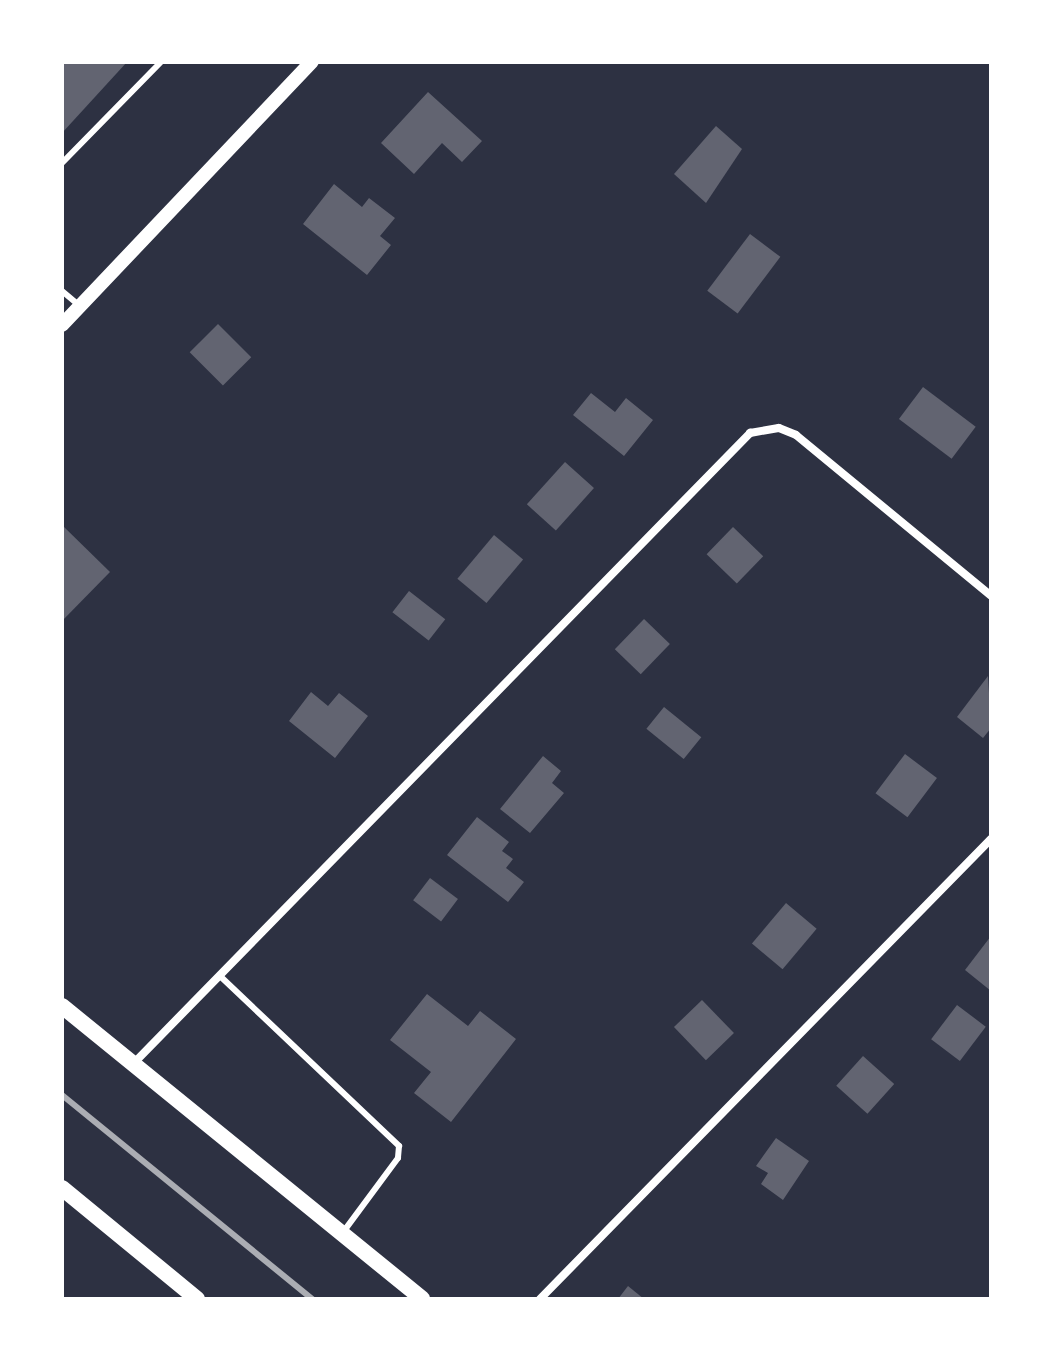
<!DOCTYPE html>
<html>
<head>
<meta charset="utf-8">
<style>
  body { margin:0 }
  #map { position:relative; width:1053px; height:1361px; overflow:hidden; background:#2d3142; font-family:Manrope,sans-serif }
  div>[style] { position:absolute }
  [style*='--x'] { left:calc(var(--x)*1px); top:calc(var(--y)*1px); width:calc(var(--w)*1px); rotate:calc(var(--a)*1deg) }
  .building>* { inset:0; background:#626471; transform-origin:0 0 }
  .service>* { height:6px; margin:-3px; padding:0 3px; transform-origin:3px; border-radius:3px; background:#fff }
  .minor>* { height:8px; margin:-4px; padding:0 4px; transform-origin:4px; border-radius:4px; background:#fff }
  .tertiary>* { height:14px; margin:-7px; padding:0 7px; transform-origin:7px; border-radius:7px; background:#fff }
  .secondary>* { height:16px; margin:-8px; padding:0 8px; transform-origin:8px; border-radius:8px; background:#fff }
  .rail>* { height:6px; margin:-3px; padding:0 3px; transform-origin:3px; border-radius:3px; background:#abadb3 }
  span { translate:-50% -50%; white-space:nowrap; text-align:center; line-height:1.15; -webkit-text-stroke:7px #fff; paint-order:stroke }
  .frame { position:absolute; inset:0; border:64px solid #fff; pointer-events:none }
</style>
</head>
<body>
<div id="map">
  <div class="building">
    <div style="clip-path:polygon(62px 62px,127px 62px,62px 133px)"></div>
    <div style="clip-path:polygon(428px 92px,482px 141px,462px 162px,442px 143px,414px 174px,381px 143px)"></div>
    <div style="clip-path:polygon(716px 126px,742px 149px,706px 203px,674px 174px)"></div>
    <div style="clip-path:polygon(334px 184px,362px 207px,369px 198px,395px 218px,380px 236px,391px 245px,367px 275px,303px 224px)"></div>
    <div style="left:750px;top:234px;width:38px;height:71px;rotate:37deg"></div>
    <div style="left:218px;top:324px;width:47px;height:40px;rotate:45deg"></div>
    <div style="left:923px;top:387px;width:66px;height:40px;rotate:37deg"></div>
    <div style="clip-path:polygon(591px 393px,615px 412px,626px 398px,653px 420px,624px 456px,573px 415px)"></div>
    <div style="left:565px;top:462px;width:39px;height:57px;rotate:42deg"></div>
    <div style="clip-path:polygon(62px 525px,110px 572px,62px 621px)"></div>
    <div style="left:733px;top:527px;width:42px;height:38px;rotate:44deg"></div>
    <div style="left:494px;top:535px;width:38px;height:57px;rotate:40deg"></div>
    <div style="left:409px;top:591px;width:46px;height:27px;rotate:38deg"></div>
    <div style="left:644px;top:619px;width:36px;height:42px;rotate:44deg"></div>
    <div style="clip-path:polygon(988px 676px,991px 728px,983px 738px,957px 717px)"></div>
    <div style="clip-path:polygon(311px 692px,328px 706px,339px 693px,368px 716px,335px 758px,289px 721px)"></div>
    <div style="left:664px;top:707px;width:48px;height:28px;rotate:39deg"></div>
    <div style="left:905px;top:754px;width:40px;height:49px;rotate:37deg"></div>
    <div style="clip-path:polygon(543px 756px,561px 771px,552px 783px,564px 793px,530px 833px,500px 809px)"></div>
    <div style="clip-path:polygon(477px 817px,509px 842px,502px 851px,513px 859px,506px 868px,524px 882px,508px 902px,447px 855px)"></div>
    <div style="left:430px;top:878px;width:35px;height:28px;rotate:37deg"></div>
    <div style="left:786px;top:903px;width:40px;height:53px;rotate:40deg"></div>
    <div style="clip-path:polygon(991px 936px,991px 991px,965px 970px)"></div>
    <div style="clip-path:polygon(427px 994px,468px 1026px,480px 1011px,516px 1039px,451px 1122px,414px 1093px,431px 1072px,390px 1040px)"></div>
    <div style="left:702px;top:1000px;width:46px;height:39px;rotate:46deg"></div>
    <div style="left:957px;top:1005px;width:36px;height:43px;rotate:37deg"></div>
    <div style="left:863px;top:1056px;width:42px;height:40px;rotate:42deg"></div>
    <div style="clip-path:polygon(776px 1138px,809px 1161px,783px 1200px,761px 1184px,768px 1173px,756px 1166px)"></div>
    <div style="clip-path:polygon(628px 1286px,644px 1299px,618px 1299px)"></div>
  </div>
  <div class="service">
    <div style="--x:62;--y:163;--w:141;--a:-45.6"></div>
    <div style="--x:62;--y:291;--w:23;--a:40"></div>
    <div style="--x:220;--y:976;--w:247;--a:43.5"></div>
    <div style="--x:399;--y:1146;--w:12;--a:95"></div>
    <div style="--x:398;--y:1158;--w:91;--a:126.5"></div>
  </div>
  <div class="minor">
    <div style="--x:133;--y:1064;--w:883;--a:-45.64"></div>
    <div style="--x:750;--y:433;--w:29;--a:-10"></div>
    <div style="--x:779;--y:428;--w:18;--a:22"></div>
    <div style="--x:796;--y:435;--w:253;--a:39.5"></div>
    <div style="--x:540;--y:1299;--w:644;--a:-45.57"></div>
  </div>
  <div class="tertiary">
    <div style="--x:62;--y:325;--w:363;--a:-46.5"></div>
  </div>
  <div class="secondary">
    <div style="--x:62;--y:1006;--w:464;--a:39.1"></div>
    <div style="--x:62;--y:1188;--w:175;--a:39.4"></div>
  </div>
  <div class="rail">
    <div style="--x:62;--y:1095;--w:323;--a:39.2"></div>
  </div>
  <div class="frame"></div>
</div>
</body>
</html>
